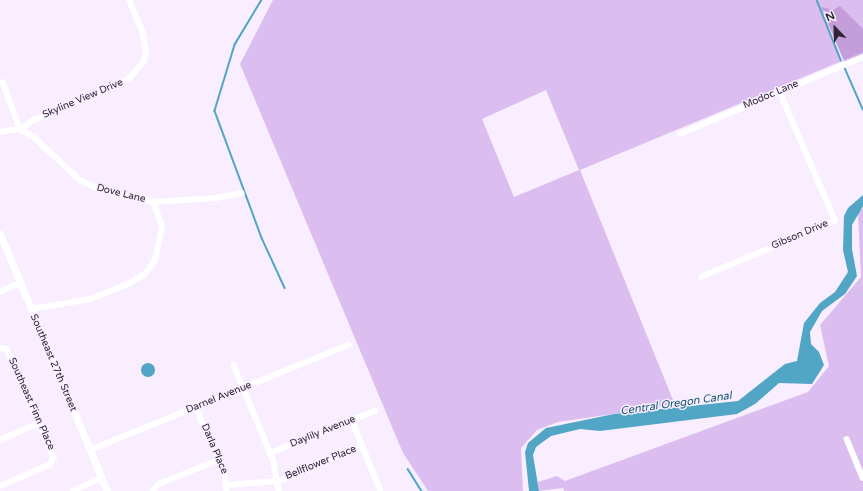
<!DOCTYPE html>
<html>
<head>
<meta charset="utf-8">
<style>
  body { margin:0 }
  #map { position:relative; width:863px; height:491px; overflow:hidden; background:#f8eeff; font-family:"Varela Round",sans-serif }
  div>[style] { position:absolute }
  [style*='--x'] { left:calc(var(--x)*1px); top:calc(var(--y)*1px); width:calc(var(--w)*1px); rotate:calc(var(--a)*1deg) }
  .green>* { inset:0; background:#dcbdf0 }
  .forest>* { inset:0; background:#c39eda }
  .water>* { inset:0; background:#51a5c5 }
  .round { border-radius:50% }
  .stream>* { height:1.5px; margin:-0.75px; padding:0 0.75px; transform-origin:0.75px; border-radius:0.75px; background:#51a5c5 }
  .minor>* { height:5.5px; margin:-2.75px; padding:0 2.75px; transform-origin:2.75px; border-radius:2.75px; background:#fff }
  .major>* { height:7px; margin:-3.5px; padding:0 3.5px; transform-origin:3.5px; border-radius:3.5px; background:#fff }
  span { translate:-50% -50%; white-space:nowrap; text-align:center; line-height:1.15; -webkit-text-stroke:3px #f8eeff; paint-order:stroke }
  .street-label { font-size:10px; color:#2d2731 }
  .water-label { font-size:11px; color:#11566d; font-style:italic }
  .north { position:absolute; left:815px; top:8px; width:40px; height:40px; -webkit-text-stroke:3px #f8eeff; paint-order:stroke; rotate:337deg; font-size:11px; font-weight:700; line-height:16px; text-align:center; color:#2d2731 }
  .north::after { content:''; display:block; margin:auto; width:14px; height:18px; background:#2d2731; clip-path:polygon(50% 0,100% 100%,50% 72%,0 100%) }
</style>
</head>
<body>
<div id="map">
  <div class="green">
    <div style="clip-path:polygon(evenodd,273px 0,863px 0,863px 54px,844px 62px,822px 10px,842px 61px,580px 170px,675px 405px,558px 422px,537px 430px,521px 448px,523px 491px,428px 491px,403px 453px,240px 64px,273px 0,546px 90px,579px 170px,514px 197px,482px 119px,546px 90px)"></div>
    <div style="clip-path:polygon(863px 208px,863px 491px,564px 491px,563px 488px,539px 491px,538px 482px,557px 476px,565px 481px,808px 392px,829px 366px,820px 325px,861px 277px,858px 212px)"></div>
  </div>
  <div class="forest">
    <div style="clip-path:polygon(840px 6px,863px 29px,863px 52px,844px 60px,821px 7px,833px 10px)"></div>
  </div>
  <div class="water">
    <div style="clip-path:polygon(863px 195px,863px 206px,852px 225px,852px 249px,857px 276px,845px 294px,822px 311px,810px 332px,811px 344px,819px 352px,824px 365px,812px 384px,779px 383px,755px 404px,737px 414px,600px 431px,580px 429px,551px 436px,536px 447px,533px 455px,539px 491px,529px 491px,525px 452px,528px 443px,546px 428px,614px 414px,738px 401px,785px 364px,797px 361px,804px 323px,820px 303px,835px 292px,848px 272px,843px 250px,844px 216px,848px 208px)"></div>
    <div class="round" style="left:141px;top:363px;width:14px;height:14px"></div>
  </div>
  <div class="stream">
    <div style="--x:262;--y:0;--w:52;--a:121"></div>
    <div style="--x:235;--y:45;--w:69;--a:106.9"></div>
    <div style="--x:215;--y:111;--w:135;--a:69.7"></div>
    <div style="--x:262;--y:238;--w:55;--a:65.3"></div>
    <div style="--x:817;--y:0;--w:65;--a:68.2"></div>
    <div style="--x:845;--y:68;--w:45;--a:66.3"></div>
    <div style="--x:408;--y:469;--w:26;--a:58"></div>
  </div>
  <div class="minor">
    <div style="--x:3;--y:82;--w:50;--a:70.1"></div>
    <div style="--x:20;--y:129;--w:16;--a:30"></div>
    <div style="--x:34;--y:137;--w:63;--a:43.1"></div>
    <div style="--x:80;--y:180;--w:21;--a:25"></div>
    <div style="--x:99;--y:189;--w:56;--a:13.5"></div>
    <div style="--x:153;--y:202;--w:63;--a:-3.6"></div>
    <div style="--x:216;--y:198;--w:26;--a:-11"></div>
    <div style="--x:0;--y:132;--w:20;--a:-9"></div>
    <div style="--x:20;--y:129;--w:17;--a:-33"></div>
    <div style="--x:34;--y:120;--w:103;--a:-23.3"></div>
    <div style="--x:129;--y:79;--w:23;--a:-50"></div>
    <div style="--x:144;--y:61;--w:10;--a:-79"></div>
    <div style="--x:146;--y:51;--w:20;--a:-101"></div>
    <div style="--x:142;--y:31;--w:34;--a:-113"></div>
    <div style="--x:680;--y:134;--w:199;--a:-22.8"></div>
    <div style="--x:701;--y:277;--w:145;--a:-22.7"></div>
    <div style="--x:835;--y:221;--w:132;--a:-113.3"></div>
    <div style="--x:783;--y:100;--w:10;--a:-96"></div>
    <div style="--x:0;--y:292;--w:22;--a:-24"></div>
    <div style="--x:31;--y:309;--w:61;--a:-9.5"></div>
    <div style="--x:91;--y:299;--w:40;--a:-22"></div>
    <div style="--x:128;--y:284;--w:20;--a:-30"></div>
    <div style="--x:145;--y:274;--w:17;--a:-54"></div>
    <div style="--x:155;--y:260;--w:35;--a:-78"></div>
    <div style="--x:162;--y:226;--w:26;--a:-111"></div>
    <div style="--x:0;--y:348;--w:7;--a:8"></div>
    <div style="--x:7;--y:349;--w:119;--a:66.7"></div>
    <div style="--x:54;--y:458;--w:8;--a:120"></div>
    <div style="--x:50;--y:465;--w:55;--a:156.3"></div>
    <div style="--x:234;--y:365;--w:102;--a:67.5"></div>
    <div style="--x:273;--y:459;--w:33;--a:79"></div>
    <div style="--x:196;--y:407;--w:74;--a:66.9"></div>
    <div style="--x:225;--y:475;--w:16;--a:83"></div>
    <div style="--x:352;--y:420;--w:77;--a:67.8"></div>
    <div style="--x:847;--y:439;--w:42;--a:67.7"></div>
    <div style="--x:0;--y:440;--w:43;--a:-23.6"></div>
    <div style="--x:90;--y:450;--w:279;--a:-22.1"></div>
    <div style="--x:271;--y:453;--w:112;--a:-22"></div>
    <div style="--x:227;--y:485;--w:52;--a:-4.4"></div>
    <div style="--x:279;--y:481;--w:91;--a:-22.6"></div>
    <div style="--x:153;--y:490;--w:8;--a:-45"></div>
    <div style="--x:159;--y:484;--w:64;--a:-22.1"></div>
    <div style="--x:73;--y:491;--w:31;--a:-25"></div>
  </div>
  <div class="major">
    <div style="--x:0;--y:234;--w:278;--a:67.4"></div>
  </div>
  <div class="street-label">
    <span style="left:771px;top:95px;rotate:-23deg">Modoc Lane</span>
    <span style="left:83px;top:99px;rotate:-23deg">Skyline View Drive</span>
    <span style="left:121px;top:194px;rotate:14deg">Dove Lane</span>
    <span style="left:800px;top:235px;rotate:-23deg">Gibson Drive</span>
    <span style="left:53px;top:363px;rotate:67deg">Southeast 27th Street</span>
    <span style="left:219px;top:398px;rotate:-22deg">Darnel Avenue</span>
    <span style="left:31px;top:404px;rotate:66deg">Southeast Finn Place</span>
    <span style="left:323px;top:432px;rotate:-22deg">Daylily Avenue</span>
    <span style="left:214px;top:449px;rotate:67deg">Darla Place</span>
    <span style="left:321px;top:463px;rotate:-22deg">Bellflower Place</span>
  </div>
  <div class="water-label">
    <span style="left:676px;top:404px;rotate:-8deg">Central Oregon Canal</span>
  </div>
  <div class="north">N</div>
</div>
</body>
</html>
